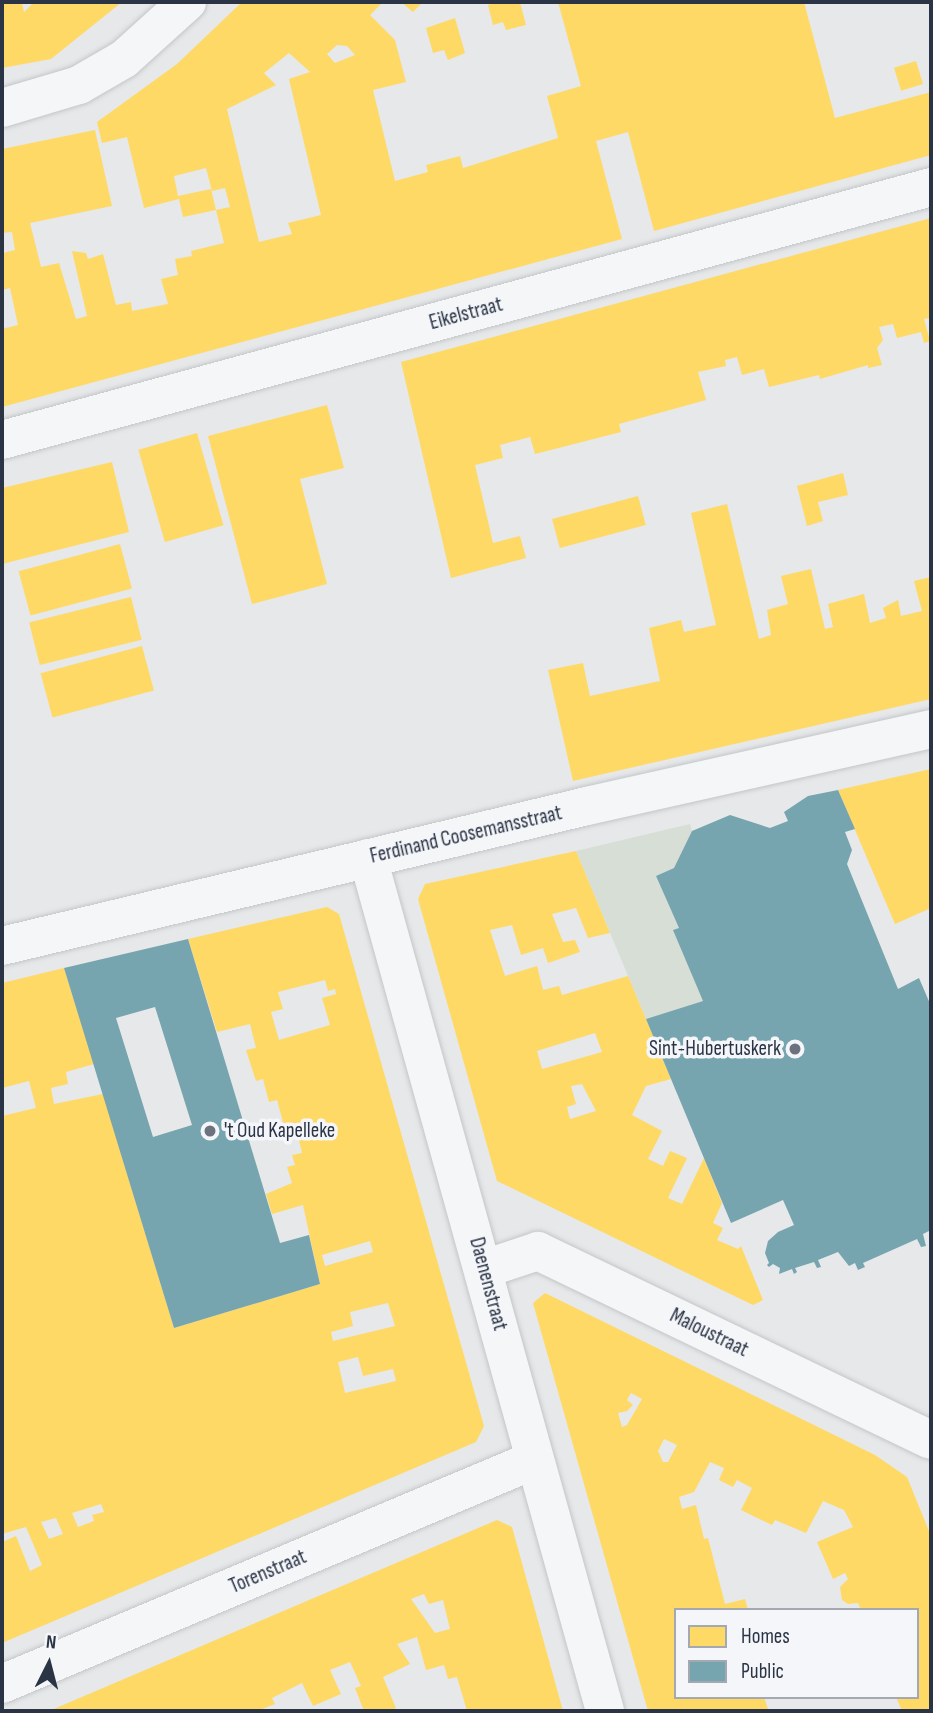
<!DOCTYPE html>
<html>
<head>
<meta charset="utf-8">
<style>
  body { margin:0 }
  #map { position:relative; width:933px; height:1713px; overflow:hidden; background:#e6e8ea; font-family:"Sofia Sans Condensed",sans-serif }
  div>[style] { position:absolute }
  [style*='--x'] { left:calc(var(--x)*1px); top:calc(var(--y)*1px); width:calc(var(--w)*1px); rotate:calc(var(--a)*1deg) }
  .green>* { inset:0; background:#d6ded6 }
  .homes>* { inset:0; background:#ffd966; transform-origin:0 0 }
  .public>* { inset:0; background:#76a5af }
  .roads { filter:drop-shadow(0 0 2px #c4c6c8) drop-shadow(0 0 2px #c4c6c8) }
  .minor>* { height:38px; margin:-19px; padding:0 19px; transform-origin:19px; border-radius:19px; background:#f5f6f7 }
  .dots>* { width:19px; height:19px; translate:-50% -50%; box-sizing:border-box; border:4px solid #f4f6f9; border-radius:50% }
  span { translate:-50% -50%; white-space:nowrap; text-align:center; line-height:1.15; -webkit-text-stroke:7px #f4f6f9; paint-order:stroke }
  .street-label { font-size:21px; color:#2b3445 }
  .poi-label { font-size:21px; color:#2b3445 }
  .right { translate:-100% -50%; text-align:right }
  .left { translate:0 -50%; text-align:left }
  .frame { position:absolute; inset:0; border:4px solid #2b3445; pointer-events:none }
  .legend { position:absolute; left:674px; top:1608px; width:245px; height:91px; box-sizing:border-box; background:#f4f6f9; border:2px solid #a4a8b1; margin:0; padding:9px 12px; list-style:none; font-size:21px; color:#2b3445 }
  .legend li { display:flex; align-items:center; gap:14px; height:35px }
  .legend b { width:35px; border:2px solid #a4a8b1 }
  .north { position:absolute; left:14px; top:1629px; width:70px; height:70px; -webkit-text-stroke:5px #f4f6f9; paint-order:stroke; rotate:6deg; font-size:19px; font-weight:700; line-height:28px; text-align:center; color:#2b3445 }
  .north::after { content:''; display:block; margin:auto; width:24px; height:32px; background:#2b3445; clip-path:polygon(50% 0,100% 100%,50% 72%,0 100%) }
</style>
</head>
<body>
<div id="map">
  <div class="green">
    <div style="clip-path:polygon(690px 824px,692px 831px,674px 868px,656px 876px,679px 928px,674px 930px,703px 1001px,646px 1019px,576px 851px)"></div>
  </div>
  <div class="homes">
    <div style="clip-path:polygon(2px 2px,22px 2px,24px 12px,34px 2px,122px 2px,51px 59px,2px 68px)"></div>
    <div style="clip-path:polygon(evenodd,242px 2px,383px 2px,370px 15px,395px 40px,406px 82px,373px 90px,395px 181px,428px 172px,426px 165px,460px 156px,463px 168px,558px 138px,547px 96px,581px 86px,558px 2px,804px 2px,835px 118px,931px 92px,931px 155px,654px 231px,628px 132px,596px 141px,622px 239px,2px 407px,2px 329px,18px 325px,10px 288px,2px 290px,2px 256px,3px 253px,15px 250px,12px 232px,2px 233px,2px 149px,95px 130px,112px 206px,30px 223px,41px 267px,59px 263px,76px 319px,87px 316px,72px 251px,86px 253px,88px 259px,103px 254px,116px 305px,131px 302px,132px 311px,168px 304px,161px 279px,178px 275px,175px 259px,192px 256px,191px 251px,224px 243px,216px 210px,183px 217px,179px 199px,144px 208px,127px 137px,102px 143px,97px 122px,177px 64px,242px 2px,337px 45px,347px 46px,355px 55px,335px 63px,327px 54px,337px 45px,242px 2px,289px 53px,310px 72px,289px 79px,321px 215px,288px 223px,292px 234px,259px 242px,227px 109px,276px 85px,264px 73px,289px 53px,242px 2px,206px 168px,212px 191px,225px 188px,230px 207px,216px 210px,211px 189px,178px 196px,174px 176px,206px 168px)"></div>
    <div style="clip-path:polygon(401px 2px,423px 2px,413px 12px)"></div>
    <div style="clip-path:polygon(497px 2px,520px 2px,526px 25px,506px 30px,503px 22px,493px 25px,488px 5px)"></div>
    <div style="clip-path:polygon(455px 18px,465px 53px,448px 60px,444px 50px,433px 53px,426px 28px)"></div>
    <div style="left:916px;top:61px;width:24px;height:23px;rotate:73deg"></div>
    <div style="clip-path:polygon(931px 218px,931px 318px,924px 319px,930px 341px,924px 343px,921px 332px,897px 338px,893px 324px,879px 327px,883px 340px,877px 348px,882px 365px,868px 368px,868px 365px,820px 379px,819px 375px,769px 387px,764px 369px,742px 375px,737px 357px,725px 360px,726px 366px,698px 372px,706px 400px,619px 424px,621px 432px,535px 454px,530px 437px,500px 445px,503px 458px,475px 465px,493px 543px,520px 536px,526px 558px,451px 578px,401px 362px)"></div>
    <div style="clip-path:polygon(327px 405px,344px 468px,300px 479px,327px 584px,252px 604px,208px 436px)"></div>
    <div style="left:197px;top:433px;width:96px;height:61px;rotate:74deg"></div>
    <div style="clip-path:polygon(112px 462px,129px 532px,2px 564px,2px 488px)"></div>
    <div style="clip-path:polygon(843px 473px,848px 495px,818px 502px,823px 521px,807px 526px,797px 486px)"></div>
    <div style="left:638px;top:496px;width:30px;height:89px;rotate:75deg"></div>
    <div style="clip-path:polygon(727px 504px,759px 639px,771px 635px,767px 610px,788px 604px,781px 576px,811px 569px,825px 629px,833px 627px,828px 604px,864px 594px,870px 623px,886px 618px,883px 608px,898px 600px,901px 616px,922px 611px,914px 581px,931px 577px,931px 699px,573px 781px,548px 670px,583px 663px,590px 696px,660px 681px,649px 628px,681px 620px,684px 632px,716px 625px,691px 513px)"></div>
    <div style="left:120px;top:544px;width:46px;height:105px;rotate:75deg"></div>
    <div style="left:131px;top:597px;width:44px;height:105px;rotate:76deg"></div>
    <div style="left:142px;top:646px;width:46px;height:105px;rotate:75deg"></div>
    <div style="clip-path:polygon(931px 769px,931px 908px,895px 924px,838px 790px)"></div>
    <div style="clip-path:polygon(evenodd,576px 851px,610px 933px,588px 938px,576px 908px,552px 914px,563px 942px,575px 940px,580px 952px,548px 963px,543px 948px,521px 955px,512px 925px,490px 930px,505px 976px,537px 966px,543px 990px,559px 986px,562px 995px,628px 976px,671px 1079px,646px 1086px,632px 1115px,662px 1131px,648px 1159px,663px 1166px,670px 1151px,687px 1158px,668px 1198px,682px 1204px,704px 1158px,722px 1203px,713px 1223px,723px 1228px,717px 1240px,738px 1249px,741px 1246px,763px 1300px,753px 1305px,497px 1181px,418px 899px,425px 884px,576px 851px,595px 1033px,602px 1052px,542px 1069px,537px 1051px,595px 1033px,576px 851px,582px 1084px,596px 1111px,570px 1119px,567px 1107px,576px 1104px,571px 1086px,582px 1084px)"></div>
    <div style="clip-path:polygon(evenodd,327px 907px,339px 914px,484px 1426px,476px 1442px,2px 1643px,2px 1542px,16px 1536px,30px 1571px,42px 1565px,26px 1527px,2px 1534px,2px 1116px,36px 1108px,29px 1081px,2px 1088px,2px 983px,64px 968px,94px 1064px,66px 1072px,68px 1084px,51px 1088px,54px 1104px,103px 1094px,174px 1328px,320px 1284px,303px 1205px,272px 1214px,266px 1194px,292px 1183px,287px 1167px,295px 1165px,292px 1155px,302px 1153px,295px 1123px,284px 1126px,277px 1100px,269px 1102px,263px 1079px,256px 1081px,246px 1050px,256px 1048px,250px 1024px,217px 1032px,188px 939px,327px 907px,325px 980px,328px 991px,335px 989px,336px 994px,322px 998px,330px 1025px,279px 1040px,271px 1012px,283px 1009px,278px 992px,325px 980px,327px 907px,370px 1241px,373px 1252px,325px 1266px,322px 1255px,370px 1241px,327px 907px,388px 1303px,395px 1326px,333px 1341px,331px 1332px,353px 1326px,350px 1312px,388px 1303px,327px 907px,358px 1357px,363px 1376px,393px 1369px,396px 1381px,345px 1393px,338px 1362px,358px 1357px,327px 907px,101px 1504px,104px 1512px,92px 1515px,94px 1521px,78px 1527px,72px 1513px,101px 1504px,327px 907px,56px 1518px,63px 1534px,49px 1539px,41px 1522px,56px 1518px)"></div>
    <div style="clip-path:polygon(evenodd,545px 1293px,875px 1455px,907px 1477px,931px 1536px,931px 1711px,902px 1711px,896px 1697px,917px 1697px,917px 1610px,861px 1610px,858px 1603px,848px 1604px,842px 1600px,840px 1587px,848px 1579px,845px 1573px,833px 1579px,817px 1542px,853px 1527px,844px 1510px,823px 1501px,806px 1533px,775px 1520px,772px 1525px,741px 1510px,752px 1488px,737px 1480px,733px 1487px,719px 1480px,724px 1468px,710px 1462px,694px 1492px,679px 1497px,682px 1509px,696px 1505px,704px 1539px,708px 1538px,725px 1604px,745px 1599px,748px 1610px,676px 1610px,676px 1697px,764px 1697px,768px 1709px,648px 1711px,533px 1303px,545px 1293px,631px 1393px,642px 1399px,627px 1425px,622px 1427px,618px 1413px,627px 1411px,633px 1405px,627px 1400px,631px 1393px,545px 1293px,664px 1439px,677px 1445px,668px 1462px,663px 1462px,658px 1451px,664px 1439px)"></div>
    <div style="clip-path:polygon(evenodd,497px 1520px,512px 1527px,563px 1711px,467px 1711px,457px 1677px,448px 1679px,444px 1665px,426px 1670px,417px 1637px,397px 1644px,410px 1664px,383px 1677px,396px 1708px,389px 1711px,364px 1711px,355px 1688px,361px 1686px,350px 1662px,330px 1670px,341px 1694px,313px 1706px,302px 1683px,272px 1698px,275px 1704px,257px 1711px,49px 1711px,497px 1520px,424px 1594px,429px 1604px,443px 1600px,450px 1629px,435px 1633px,411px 1599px,424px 1594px)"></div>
  </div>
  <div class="public">
    <div style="clip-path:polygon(838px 790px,855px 829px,845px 832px,852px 850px,847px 864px,898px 989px,919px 978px,931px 1006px,931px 1230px,923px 1234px,926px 1246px,921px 1247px,917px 1239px,863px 1263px,865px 1267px,858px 1270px,855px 1263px,849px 1266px,838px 1252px,818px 1260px,821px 1267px,817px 1268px,814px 1262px,795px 1268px,797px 1272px,794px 1274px,792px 1269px,779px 1274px,780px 1268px,773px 1264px,769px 1267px,767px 1265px,769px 1263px,765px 1253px,768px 1241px,778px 1232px,794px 1225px,783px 1200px,731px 1223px,646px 1019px,703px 1001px,673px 930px,679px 928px,656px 876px,674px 868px,692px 831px,730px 815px,770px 828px,788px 821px,784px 812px,808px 796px)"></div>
    <div style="clip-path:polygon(evenodd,188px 939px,280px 1243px,309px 1235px,320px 1284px,174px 1328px,64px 968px,188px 939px,155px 1007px,192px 1125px,153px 1137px,116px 1018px,155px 1007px)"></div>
  </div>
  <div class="roads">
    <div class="minor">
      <div style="--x:2;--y:108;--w:80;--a:-16.6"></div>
      <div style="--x:79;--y:85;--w:52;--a:-30"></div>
      <div style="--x:124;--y:59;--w:85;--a:-42.1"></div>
      <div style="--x:2;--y:440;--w:963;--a:-15.23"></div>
      <div style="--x:368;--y:858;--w:885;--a:74.47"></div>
      <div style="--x:2;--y:946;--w:602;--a:-13.46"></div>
      <div style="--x:587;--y:806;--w:353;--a:-12.6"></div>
      <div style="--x:484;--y:1269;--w:57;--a:-18.4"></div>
      <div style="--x:538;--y:1251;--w:435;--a:25.7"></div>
      <div style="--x:2;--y:1684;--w:577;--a:-22.83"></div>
    </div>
  </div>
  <div class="dots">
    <div style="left:795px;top:1049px;background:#6c737f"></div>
    <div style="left:210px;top:1131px;background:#6c737f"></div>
  </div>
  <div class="street-label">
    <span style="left:466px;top:314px;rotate:-15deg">Eikelstraat</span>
    <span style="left:466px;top:835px;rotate:-13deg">Ferdinand Coosemansstraat</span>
    <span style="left:488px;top:1284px;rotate:75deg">Daenenstraat</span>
    <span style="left:709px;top:1333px;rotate:26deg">Maloustraat</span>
    <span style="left:268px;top:1572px;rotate:-23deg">Torenstraat</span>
  </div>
  <div class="poi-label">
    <span class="right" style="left:781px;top:1049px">Sint-Hubertuskerk</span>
    <span class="left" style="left:224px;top:1131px">'t Oud Kapelleke</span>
  </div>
  <div class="frame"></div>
  <ul class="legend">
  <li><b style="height:19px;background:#ffd966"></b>Homes</li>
  <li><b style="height:19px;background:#76a5af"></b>Public</li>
  </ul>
  <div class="north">N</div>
</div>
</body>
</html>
